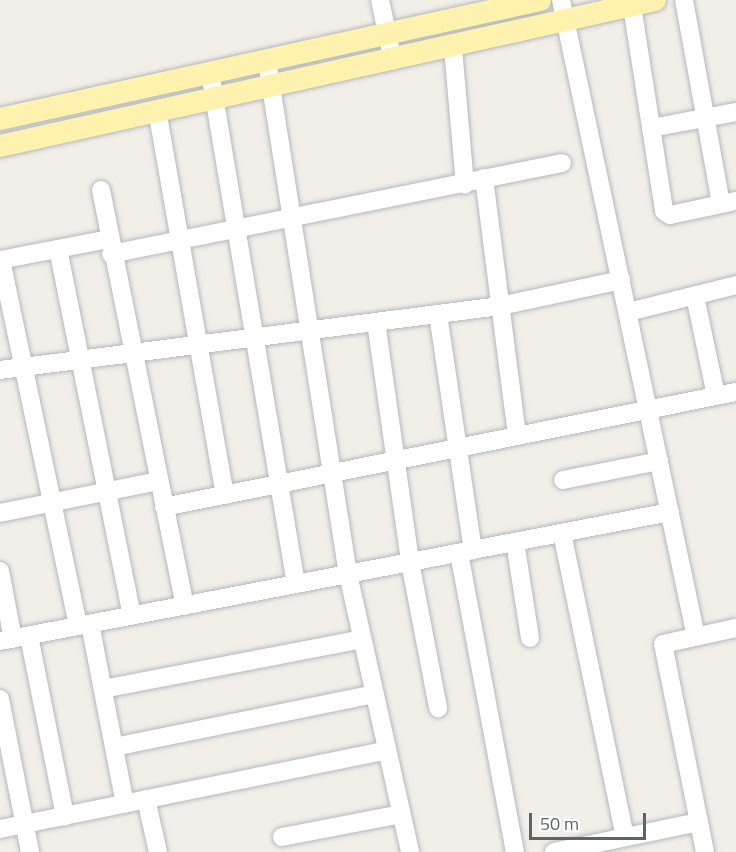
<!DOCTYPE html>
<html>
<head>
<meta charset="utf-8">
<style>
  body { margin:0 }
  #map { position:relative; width:736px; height:852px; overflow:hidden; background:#f1efe8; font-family:"Titillium Web",sans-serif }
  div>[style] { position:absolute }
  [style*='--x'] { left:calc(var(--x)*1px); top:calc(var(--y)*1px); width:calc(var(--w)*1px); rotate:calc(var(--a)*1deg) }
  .roads { filter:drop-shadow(0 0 2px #b5b8bc) drop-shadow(0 0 2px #b5b8bc) }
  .minor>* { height:18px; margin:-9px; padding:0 9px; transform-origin:9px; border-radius:9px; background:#fff }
  .major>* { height:22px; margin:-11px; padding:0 11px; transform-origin:11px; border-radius:11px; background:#fff2af }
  span { translate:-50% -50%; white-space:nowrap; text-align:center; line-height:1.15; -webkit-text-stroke:4.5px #fff; paint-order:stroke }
  .scale { position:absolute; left:529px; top:813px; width:117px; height:27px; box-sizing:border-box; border:3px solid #5f6368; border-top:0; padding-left:8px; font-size:18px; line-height:21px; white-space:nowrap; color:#5f6368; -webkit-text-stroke:4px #fff; paint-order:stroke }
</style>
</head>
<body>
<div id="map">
  <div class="roads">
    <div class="minor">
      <div style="--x:380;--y:0;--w:62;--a:78"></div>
      <div style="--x:561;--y:0;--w:651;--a:78.03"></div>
      <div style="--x:684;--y:0;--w:207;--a:79.7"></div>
      <div style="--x:632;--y:6;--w:207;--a:81.1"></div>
      <div style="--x:664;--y:211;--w:7;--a:34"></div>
      <div style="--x:670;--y:215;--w:67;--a:-12"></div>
      <div style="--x:453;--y:48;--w:137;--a:85"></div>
      <div style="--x:267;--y:61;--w:519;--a:81.03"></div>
      <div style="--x:348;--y:574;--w:285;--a:77.4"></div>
      <div style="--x:210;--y:72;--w:519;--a:80.47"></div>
      <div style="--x:157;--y:110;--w:391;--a:80"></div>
      <div style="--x:651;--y:128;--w:86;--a:-10.7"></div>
      <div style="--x:484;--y:178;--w:260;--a:82.7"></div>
      <div style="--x:101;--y:190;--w:424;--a:78.6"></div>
      <div style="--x:58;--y:249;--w:374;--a:78.6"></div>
      <div style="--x:111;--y:254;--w:460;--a:-11.4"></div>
      <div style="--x:0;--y:260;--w:111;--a:-10.9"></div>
      <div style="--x:1;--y:260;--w:374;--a:78.1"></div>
      <div style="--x:695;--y:296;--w:102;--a:78.1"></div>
      <div style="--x:628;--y:312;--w:111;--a:-14"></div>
      <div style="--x:438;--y:314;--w:239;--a:81.6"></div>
      <div style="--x:376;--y:322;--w:242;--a:81.9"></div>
      <div style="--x:410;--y:562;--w:149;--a:79.1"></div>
      <div style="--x:0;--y:370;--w:504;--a:-7.29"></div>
      <div style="--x:500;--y:306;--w:124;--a:-12.1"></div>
      <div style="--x:563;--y:480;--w:98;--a:-11.2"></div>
      <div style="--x:164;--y:507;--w:583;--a:-11.37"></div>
      <div style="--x:0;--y:513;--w:161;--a:-11.4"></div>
      <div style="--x:562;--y:533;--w:310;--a:78.3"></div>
      <div style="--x:515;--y:542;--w:97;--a:81.1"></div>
      <div style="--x:459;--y:553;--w:304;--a:79.4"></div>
      <div style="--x:0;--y:571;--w:69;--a:79.2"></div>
      <div style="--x:90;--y:624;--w:183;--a:79"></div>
      <div style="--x:29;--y:636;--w:184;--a:78.7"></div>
      <div style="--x:0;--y:641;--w:682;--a:-10.9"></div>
      <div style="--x:103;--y:689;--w:264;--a:-10.9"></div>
      <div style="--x:0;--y:699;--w:156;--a:78.9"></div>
      <div style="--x:114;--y:747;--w:266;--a:-11.5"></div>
      <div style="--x:146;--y:799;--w:54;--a:77.2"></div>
      <div style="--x:0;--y:829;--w:395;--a:-11.5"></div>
      <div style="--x:282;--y:837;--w:121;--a:-10.9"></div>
      <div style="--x:554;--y:852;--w:148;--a:-11.7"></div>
      <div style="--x:705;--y:852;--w:212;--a:-101.4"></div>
      <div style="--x:663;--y:644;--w:75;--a:-12.4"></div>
    </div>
    <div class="major">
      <div style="--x:0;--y:119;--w:553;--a:-12.43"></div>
      <div style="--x:0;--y:146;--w:671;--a:-12.57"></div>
    </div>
  </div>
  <div class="scale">50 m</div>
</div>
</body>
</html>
